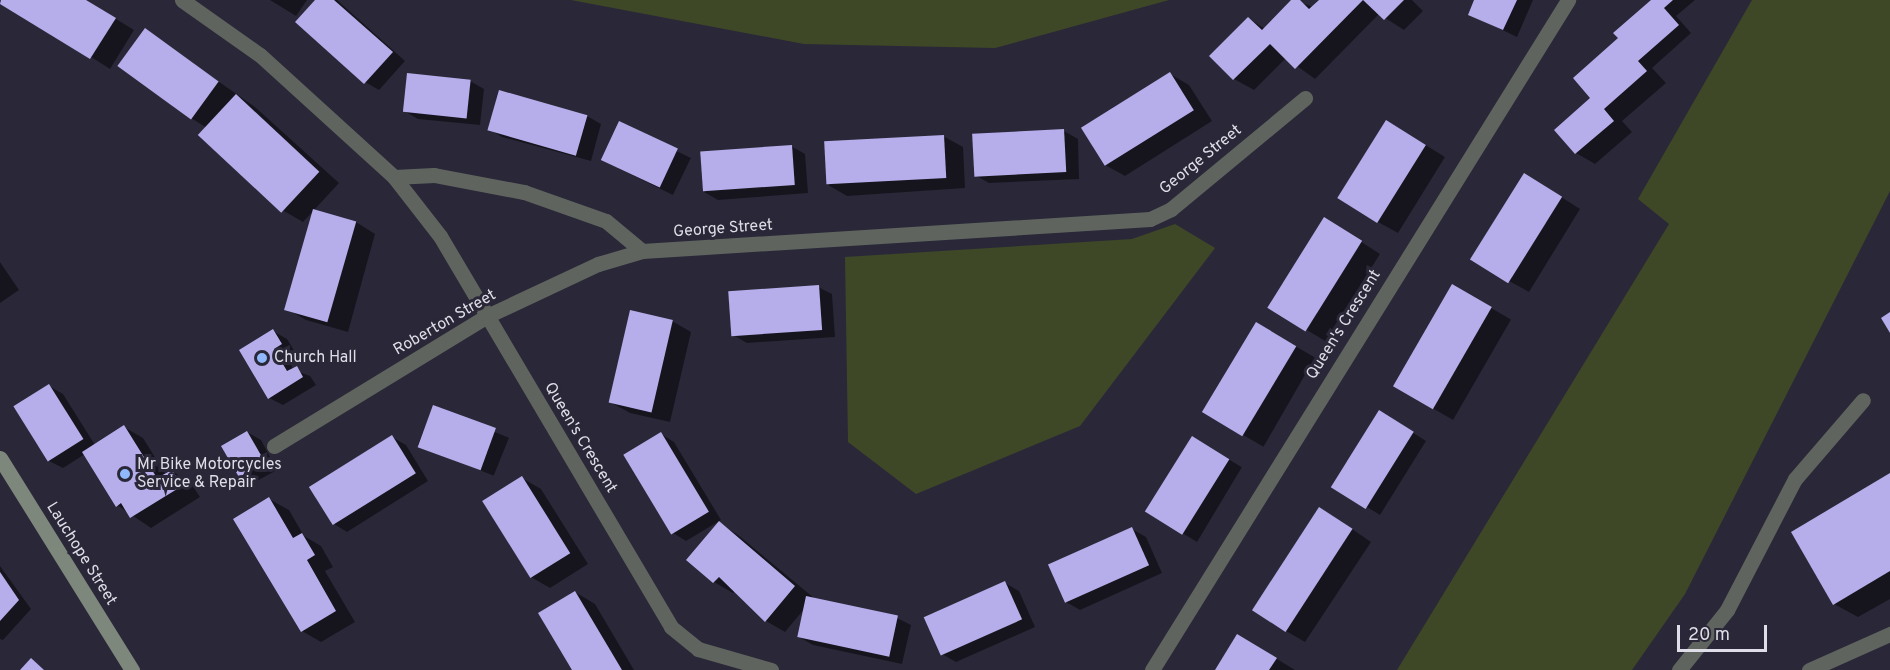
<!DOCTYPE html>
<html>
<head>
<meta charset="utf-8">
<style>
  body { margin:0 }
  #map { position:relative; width:1890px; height:670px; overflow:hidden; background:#2a2838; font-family:Overpass,sans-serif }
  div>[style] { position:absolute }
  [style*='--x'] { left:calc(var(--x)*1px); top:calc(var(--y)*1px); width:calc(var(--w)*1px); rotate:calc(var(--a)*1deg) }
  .green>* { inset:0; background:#3e4827 }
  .shadow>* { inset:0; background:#0007; transform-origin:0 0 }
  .building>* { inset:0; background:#b5aeeb; transform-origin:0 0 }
  .lane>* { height:15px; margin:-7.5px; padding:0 7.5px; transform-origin:7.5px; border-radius:7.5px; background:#5f655e }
  .street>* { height:15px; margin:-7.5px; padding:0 7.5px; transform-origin:7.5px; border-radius:7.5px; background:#5f655e }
  .secondary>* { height:15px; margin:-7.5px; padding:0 7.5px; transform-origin:7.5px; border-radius:7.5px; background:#7d877c }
  .dots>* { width:16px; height:16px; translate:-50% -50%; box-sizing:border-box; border:3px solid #2a2838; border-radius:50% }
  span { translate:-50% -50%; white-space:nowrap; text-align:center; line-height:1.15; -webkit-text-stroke:6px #2a2838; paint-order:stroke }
  .street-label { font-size:16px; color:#dfdee8 }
  .poi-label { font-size:16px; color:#dfdee8 }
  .left { translate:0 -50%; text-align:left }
  .scale { position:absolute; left:1677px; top:625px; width:90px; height:27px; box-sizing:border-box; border:3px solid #dfdee8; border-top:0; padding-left:8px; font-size:18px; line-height:21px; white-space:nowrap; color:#dfdee8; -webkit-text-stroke:4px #2a2838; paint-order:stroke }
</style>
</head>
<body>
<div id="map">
  <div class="green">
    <div style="clip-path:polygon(571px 0,1169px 0,995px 48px,804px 44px)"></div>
    <div style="clip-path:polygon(1752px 0,1890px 0,1890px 191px,1685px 594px,1632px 670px,1397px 670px,1669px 224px,1638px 199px)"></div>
    <div style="clip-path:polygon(1175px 224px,1215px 248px,1080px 426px,916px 494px,848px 442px,845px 257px,1132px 239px)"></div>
  </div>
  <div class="shadow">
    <div style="clip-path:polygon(2px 0,85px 0,134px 30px,110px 69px)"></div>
    <div style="clip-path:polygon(270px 0,307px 0,296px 16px)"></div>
    <div style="clip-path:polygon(317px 0,337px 0,405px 61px,379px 90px,365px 82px)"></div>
    <div style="clip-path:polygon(1294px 0,1313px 7px,1321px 0,1412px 0,1423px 11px,1404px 30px,1379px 14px,1315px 79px,1286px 58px,1254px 90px,1234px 79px,1211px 56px,1248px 18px,1265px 29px)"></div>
    <div style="clip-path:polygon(1476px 0,1533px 0,1517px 37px,1469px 14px)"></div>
    <div style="clip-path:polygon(1653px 0,1695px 0,1676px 16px,1691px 33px,1652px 68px,1666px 83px,1622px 121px,1632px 132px,1595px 164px,1576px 153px,1593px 98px,1618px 40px)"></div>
    <div style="clip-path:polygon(145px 30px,255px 107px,339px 183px,303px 222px,284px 211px,207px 128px,191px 118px)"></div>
    <div style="clip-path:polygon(1170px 74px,1189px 85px,1212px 121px,1125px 176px,1105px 165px)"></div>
    <div style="clip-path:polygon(470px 81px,484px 89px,480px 125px,418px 119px,404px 111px)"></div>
    <div style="clip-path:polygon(587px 116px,601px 124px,591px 161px,502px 137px,489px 129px)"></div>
    <div style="left:619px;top:123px;width:80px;height:41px;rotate:26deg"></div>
    <div style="clip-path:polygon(1064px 131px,1078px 139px,1079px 179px,989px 183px,975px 175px)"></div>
    <div style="clip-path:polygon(1406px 133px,1445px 157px,1398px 233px,1378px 222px)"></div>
    <div style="clip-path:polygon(943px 136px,963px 147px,965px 188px,847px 196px,828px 185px)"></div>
    <div style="clip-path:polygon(791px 146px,805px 154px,808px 193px,718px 200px,704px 192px)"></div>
    <div style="clip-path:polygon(1544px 186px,1580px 209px,1529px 292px,1509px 281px)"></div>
    <div style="clip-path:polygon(356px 222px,375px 234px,348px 332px,306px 320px,287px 309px)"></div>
    <div style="clip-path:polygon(1343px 230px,1380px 254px,1325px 341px,1269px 307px)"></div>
    <div style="clip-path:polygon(0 262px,19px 290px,0 303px)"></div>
    <div style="left:1453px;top:286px;width:67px;height:116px;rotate:30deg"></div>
    <div style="clip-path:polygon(818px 287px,832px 294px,835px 337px,747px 343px,733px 335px)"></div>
    <div style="clip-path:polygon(672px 321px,691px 332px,670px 422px,630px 413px,610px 402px)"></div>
    <div style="left:1257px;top:324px;width:67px;height:103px;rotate:30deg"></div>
    <div style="clip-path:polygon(273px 331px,287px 339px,295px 352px,286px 357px,294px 370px,310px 376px,316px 385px,283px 405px,269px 398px)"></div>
    <div style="clip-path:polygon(49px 386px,63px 394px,95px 445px,124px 427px,143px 438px,166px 475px,172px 471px,191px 483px,200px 497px,151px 528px,117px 505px,85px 454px,63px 468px,49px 461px)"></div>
    <div style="left:433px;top:407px;width:82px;height:41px;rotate:22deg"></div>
    <div style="clip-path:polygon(1393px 420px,1426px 441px,1380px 515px,1333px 486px)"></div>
    <div style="clip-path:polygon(247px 432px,261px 440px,277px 470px,253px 483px,240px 475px)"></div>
    <div style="clip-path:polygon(661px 434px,674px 442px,721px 520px,686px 541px,673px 533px)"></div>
    <div style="clip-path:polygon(392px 437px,406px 445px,428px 481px,347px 532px,334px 524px)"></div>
    <div style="left:1193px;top:438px;width:57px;height:87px;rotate:31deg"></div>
    <div style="clip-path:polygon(1890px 475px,1890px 599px,1858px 617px,1834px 604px)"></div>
    <div style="clip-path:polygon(522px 478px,541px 489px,588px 564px,550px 588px,531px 577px)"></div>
    <div style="clip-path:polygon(269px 499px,289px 510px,304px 536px,321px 546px,333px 567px,325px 571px,355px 622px,321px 642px,302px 631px)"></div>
    <div style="clip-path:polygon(1339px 520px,1371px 542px,1305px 642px,1286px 631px)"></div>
    <div style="clip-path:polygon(719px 523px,738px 535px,814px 598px,897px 618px,911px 625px,902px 664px,813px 645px,799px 637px,805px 608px,785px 632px,766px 621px,736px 591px,733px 593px,714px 582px,688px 560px)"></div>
    <div style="clip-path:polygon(1132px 529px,1146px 537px,1162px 573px,1080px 610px,1066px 602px)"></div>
    <div style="clip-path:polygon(0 566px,31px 609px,3px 640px,0 639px)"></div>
    <div style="clip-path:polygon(1005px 583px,1019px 591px,1035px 627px,956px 662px,942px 654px)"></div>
    <div style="clip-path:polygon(575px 592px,595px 604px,634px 670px,573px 670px)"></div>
    <div style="clip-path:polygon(1257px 647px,1295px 670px,1216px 670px)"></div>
  </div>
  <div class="building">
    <div style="clip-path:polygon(1px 0,86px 0,116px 18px,90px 59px,0 4px)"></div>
    <div style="clip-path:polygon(315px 0,334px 0,393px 52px,364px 84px,295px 22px)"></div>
    <div style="clip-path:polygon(1291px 0,1300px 0,1309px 9px,1319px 0,1363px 0,1295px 69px,1270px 44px,1233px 80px,1209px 56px,1248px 17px,1262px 30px)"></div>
    <div style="clip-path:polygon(1363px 0,1404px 0,1384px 20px)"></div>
    <div style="clip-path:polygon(1474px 0,1517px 0,1503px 30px,1468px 15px)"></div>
    <div style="clip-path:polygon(1651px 0,1673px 0,1664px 8px,1679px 25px,1638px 61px,1647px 71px,1604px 109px,1614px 121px,1575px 154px,1554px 130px,1590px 98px,1573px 78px,1618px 38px,1613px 33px)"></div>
    <div style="left:145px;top:28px;width:91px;height:47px;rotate:36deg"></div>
    <div style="left:1170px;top:72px;width:45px;height:105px;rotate:58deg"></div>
    <div style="left:407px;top:73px;width:64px;height:39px;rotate:6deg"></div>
    <div style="left:499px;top:90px;width:92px;height:42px;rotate:16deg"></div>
    <div style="left:236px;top:94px;width:114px;height:56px;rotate:43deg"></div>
    <div style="left:1386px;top:120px;width:47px;height:92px;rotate:32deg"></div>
    <div style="left:619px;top:121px;width:65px;height:43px;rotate:25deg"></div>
    <div style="left:1064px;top:129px;width:43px;height:92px;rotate:87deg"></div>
    <div style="left:944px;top:135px;width:43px;height:120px;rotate:87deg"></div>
    <div style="left:792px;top:145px;width:40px;height:92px;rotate:86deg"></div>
    <div style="left:1524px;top:173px;width:45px;height:102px;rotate:32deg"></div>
    <div style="left:313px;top:209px;width:45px;height:105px;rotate:16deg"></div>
    <div style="left:1324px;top:217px;width:45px;height:107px;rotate:32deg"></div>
    <div style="left:1452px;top:284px;width:46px;height:118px;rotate:30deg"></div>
    <div style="left:819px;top:285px;width:45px;height:91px;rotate:86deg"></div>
    <div style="left:630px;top:310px;width:44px;height:95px;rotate:13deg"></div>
    <div style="clip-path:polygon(1890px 312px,1890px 333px,1881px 318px)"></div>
    <div style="left:1256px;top:322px;width:47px;height:105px;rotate:31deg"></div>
    <div style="clip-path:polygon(273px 329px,282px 344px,274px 349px,287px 371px,297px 366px,303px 377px,268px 399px,239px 350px)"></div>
    <div style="left:49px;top:384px;width:65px;height:42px;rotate:58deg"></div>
    <div style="left:433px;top:405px;width:67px;height:45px;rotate:20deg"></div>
    <div style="left:1379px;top:410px;width:41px;height:91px;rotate:32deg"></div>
    <div style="clip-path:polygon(124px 425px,157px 478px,172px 470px,182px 486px,130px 518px,121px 503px,116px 507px,82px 452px)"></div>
    <div style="left:247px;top:431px;width:36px;height:30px;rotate:60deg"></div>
    <div style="left:661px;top:432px;width:93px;height:44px;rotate:59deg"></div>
    <div style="left:392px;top:435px;width:45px;height:98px;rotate:58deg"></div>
    <div style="left:1192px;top:436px;width:44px;height:89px;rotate:32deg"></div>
    <div style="clip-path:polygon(1890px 473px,1890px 571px,1833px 605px,1791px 532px)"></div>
    <div style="left:522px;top:476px;width:91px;height:47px;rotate:58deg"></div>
    <div style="clip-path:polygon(269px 497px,293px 538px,302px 533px,315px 555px,307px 560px,336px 611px,301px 632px,233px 519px)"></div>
    <div style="left:1319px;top:507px;width:40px;height:123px;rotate:33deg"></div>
    <div style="clip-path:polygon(719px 521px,795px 586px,765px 622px,719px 577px,713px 583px,686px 560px)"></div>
    <div style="left:1132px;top:527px;width:42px;height:92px;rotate:66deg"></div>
    <div style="clip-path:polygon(0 572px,19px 600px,0 621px)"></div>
    <div style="left:1005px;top:581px;width:42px;height:89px;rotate:66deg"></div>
    <div style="clip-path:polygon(575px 591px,622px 670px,572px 670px,538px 613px)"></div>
    <div style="left:806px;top:596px;width:94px;height:42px;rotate:12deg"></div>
    <div style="clip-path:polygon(1237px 634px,1277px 658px,1269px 670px,1215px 670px)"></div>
    <div style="clip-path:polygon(31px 658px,44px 670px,20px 670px)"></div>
  </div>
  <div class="lane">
    <div style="--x:1679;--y:670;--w:77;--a:-51.3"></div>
    <div style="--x:1727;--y:610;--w:148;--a:-62.6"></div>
    <div style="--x:1795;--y:479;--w:104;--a:-49.3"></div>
    <div style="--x:1809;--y:670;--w:89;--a:-24"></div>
  </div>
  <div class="street">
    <div style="--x:182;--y:0;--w:95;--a:35.2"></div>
    <div style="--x:260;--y:55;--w:181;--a:42.3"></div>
    <div style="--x:394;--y:177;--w:40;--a:-2.9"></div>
    <div style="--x:434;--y:175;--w:92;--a:10.7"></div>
    <div style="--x:524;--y:192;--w:87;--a:19.5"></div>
    <div style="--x:606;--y:221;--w:47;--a:39.8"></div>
    <div style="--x:642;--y:251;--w:509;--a:-3.6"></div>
    <div style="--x:1150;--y:219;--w:23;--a:-25"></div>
    <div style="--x:1171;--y:209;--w:174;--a:-39.6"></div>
    <div style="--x:394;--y:177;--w:75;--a:52.1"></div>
    <div style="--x:440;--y:236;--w:454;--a:59.4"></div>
    <div style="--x:671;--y:627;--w:35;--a:39"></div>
    <div style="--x:698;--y:649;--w:76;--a:16"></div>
    <div style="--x:274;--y:446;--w:250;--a:-31.4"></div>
    <div style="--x:487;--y:316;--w:123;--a:-25.1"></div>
    <div style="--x:598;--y:264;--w:46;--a:-16.5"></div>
    <div style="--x:1152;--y:670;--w:789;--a:-58.16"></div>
  </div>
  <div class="secondary">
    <div style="--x:0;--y:458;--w:250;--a:58.1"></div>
  </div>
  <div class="dots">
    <div style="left:262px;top:358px;background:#8fb8fd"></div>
    <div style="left:125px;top:474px;background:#8fb8fd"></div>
  </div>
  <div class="street-label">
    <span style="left:1201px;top:160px;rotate:-39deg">George Street</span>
    <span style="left:723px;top:229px;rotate:-4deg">George Street</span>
    <span style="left:445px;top:323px;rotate:-30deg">Roberton Street</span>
    <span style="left:1344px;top:325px;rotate:-58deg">Queen's Crescent</span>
    <span style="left:580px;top:438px;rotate:59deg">Queen's Crescent</span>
    <span style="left:81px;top:554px;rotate:58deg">Lauchope Street</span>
  </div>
  <div class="poi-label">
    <span class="left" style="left:274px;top:358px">Church Hall</span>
    <span class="left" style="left:137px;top:474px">Mr Bike Motorcycles<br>Service &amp; Repair</span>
  </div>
  <div class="scale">20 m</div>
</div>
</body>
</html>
